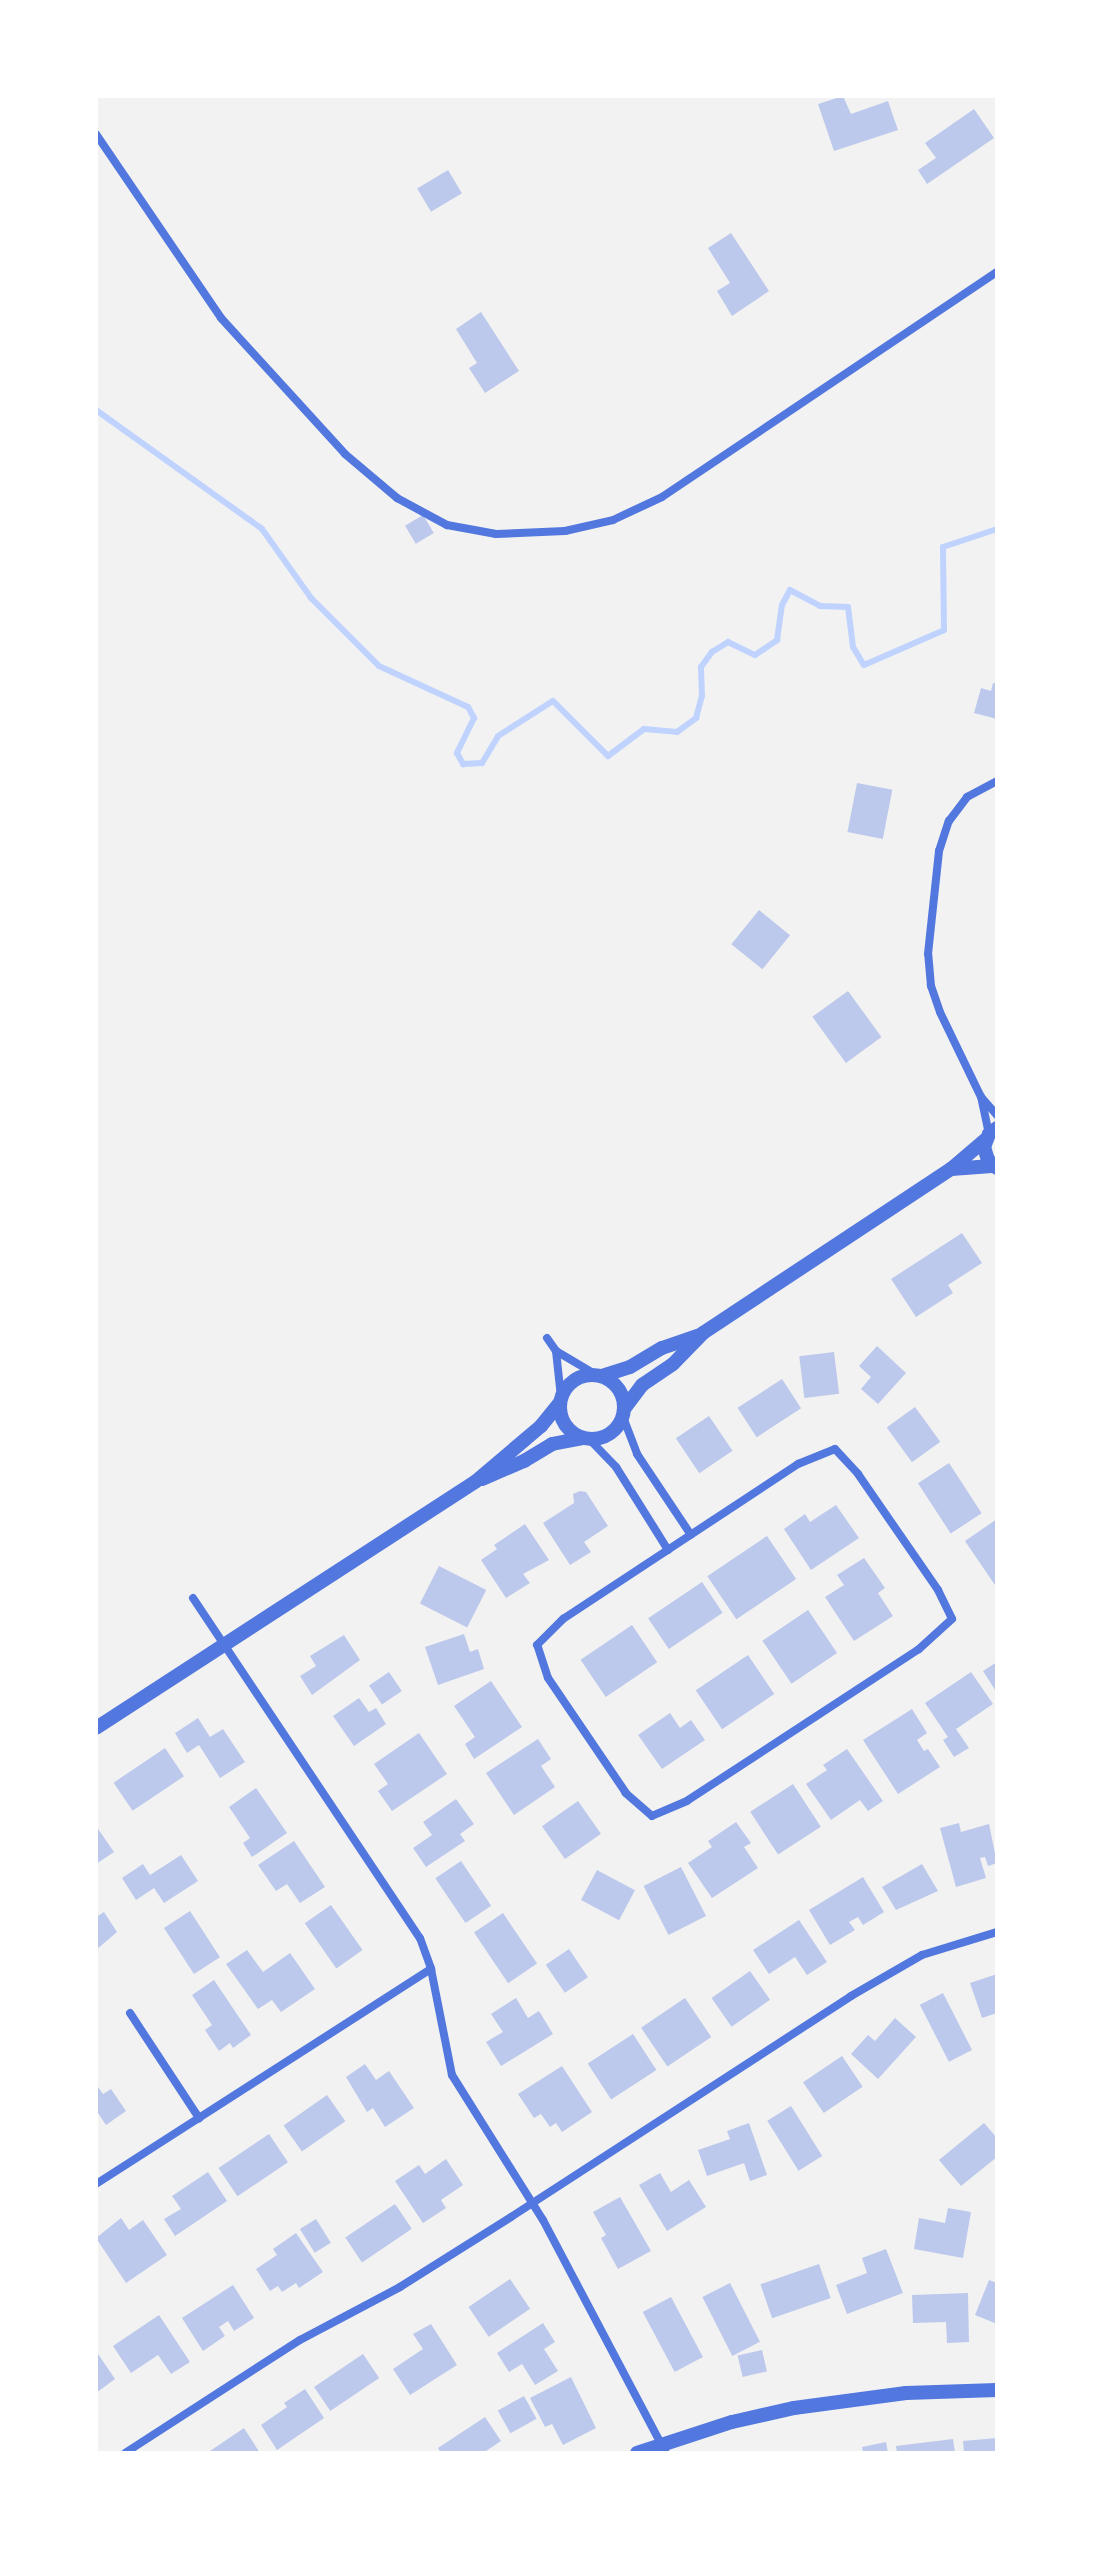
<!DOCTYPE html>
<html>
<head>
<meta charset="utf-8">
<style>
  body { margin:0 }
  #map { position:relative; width:1093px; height:2549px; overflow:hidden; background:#f2f2f2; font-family:Poppins,sans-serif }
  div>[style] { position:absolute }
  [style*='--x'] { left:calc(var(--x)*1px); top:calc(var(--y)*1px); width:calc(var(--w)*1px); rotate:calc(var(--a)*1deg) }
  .stream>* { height:6px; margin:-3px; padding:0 3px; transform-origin:3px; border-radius:3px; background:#bfd3fe }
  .building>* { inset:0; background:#bdc9ec; transform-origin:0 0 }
  .minor>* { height:8px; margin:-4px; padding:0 4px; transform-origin:4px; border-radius:4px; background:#5277de }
  .tertiary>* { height:14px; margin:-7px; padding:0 7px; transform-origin:7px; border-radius:7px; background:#5277de }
  .tertiary>.ring { margin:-7px; padding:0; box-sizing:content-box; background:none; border:14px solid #5277de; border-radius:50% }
  span { translate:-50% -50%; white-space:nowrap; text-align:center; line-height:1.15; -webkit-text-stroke:6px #fff; paint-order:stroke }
  .frame { position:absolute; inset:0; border:98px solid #fff; pointer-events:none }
</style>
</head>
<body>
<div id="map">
  <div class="stream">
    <div style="--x:96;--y:410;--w:204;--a:35.6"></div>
    <div style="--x:262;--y:529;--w:85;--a:54.6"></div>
    <div style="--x:311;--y:598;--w:96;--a:45"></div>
    <div style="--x:379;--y:666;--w:98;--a:24.7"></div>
    <div style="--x:468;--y:707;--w:13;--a:61"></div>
    <div style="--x:474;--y:718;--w:39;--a:116"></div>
    <div style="--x:457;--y:753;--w:13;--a:61"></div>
    <div style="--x:463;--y:764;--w:19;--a:-3"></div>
    <div style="--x:482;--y:763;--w:31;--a:-59"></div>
    <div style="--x:498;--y:736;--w:65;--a:-32.5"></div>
    <div style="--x:553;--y:701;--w:78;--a:45"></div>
    <div style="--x:608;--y:756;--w:45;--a:-36.9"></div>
    <div style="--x:644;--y:729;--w:33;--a:5"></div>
    <div style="--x:677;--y:732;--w:24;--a:-36"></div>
    <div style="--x:696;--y:718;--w:23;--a:-75"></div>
    <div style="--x:702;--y:696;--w:29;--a:-92"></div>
    <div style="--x:701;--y:667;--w:19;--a:-54"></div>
    <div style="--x:712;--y:652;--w:19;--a:-32"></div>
    <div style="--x:728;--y:642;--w:30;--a:26"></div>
    <div style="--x:755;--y:655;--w:27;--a:-34"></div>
    <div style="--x:777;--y:640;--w:35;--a:-82"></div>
    <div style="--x:782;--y:605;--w:17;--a:-62"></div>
    <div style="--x:790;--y:590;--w:34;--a:28"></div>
    <div style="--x:820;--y:606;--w:28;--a:2"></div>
    <div style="--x:848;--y:607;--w:40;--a:82.9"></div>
    <div style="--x:853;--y:647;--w:21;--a:59"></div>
    <div style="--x:864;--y:665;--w:87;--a:-23.6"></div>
    <div style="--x:944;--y:630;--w:83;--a:-90.7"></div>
    <div style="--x:943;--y:547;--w:57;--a:-18.4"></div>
  </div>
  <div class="building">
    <div style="clip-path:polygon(843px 96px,851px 114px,888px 101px,898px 130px,834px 151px,818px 104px)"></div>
    <div style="clip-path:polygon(974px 109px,994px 138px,927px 184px,918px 170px,936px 158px,925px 143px)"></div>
    <div style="left:448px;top:170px;width:27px;height:36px;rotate:59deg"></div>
    <div style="clip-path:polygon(731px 233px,769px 291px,732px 316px,717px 291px,730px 283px,708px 248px)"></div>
    <div style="clip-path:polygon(481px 312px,519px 371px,485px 393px,469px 368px,477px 363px,456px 329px)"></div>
    <div style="left:423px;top:515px;width:21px;height:21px;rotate:59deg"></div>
    <div style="clip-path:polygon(993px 683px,997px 684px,997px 719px,974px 713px,981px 688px,991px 691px)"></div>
    <div style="left:857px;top:783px;width:36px;height:50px;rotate:11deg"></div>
    <div style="left:759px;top:910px;width:40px;height:44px;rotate:39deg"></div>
    <div style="left:848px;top:991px;width:57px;height:44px;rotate:54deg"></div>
    <div style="clip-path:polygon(962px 1233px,982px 1263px,948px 1285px,953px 1293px,916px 1317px,891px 1279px)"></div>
    <div style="clip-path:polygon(877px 1346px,906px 1373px,878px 1404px,861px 1389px,871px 1377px,859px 1366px)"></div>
    <div style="left:834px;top:1352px;width:42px;height:35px;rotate:83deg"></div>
    <div style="left:782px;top:1379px;width:35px;height:53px;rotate:57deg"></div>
    <div style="left:915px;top:1407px;width:43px;height:35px;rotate:54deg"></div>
    <div style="left:709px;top:1416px;width:42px;height:40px;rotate:56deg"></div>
    <div style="left:949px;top:1463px;width:60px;height:37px;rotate:57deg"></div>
    <div style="clip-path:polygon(580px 1491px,586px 1492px,608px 1526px,584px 1542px,591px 1552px,570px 1565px,543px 1523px,574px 1503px,573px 1494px)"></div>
    <div style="clip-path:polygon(836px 1505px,859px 1538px,811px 1570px,784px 1529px,805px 1514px,810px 1522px)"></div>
    <div style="clip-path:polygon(997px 1519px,997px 1588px,965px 1541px)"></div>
    <div style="clip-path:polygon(525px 1524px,549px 1560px,523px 1574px,530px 1583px,506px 1598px,481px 1560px,497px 1549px,494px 1545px)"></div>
    <div style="left:767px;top:1536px;width:52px;height:72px;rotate:56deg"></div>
    <div style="clip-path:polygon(864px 1558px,885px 1588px,878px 1593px,893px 1616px,854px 1641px,825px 1597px,844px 1585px,837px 1575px)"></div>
    <div style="left:439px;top:1566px;width:53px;height:42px;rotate:27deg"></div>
    <div style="left:702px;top:1582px;width:37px;height:65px;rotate:56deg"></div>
    <div style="left:808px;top:1610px;width:52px;height:55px;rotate:56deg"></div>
    <div style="left:632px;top:1625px;width:45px;height:62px;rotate:56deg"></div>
    <div style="clip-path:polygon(464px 1634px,470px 1652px,478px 1649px,484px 1669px,438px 1685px,425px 1647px)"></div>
    <div style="clip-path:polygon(344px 1635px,360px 1660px,312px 1695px,300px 1676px,316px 1666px,310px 1656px)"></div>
    <div style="left:748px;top:1655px;width:47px;height:63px;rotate:56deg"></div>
    <div style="clip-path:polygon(997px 1662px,997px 1693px,983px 1671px)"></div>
    <div style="left:389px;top:1672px;width:23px;height:24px;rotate:56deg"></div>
    <div style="clip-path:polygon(971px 1672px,993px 1704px,956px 1729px,969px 1748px,954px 1757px,943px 1740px,948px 1737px,925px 1703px)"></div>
    <div style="clip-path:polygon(491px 1681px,522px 1727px,474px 1759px,465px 1744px,475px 1737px,454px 1706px)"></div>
    <div style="clip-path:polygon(359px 1698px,369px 1712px,376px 1708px,386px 1724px,354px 1746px,333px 1716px)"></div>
    <div style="clip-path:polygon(912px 1709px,927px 1733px,917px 1740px,924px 1751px,928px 1749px,940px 1767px,898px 1794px,863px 1740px)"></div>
    <div style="clip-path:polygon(670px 1713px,680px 1728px,691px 1720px,705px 1740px,662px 1769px,638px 1735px)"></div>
    <div style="clip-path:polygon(198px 1718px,210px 1737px,223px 1729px,245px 1762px,220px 1778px,199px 1745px,187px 1753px,175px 1733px)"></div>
    <div style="clip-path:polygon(419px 1733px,447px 1774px,392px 1811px,378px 1791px,388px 1784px,374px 1764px)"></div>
    <div style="clip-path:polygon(538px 1739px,551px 1759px,541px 1766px,555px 1787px,514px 1815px,486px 1773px)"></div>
    <div style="left:165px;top:1748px;width:34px;height:62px;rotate:56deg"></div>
    <div style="clip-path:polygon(847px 1749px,883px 1801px,868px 1811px,860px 1800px,831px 1820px,806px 1784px,827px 1770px,823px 1765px)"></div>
    <div style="left:793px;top:1784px;width:51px;height:51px;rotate:57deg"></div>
    <div style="clip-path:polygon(256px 1788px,287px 1833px,252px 1857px,243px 1843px,250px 1838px,229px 1807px)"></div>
    <div style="clip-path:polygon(456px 1799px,474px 1824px,460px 1834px,465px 1841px,426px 1867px,413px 1848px,432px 1835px,423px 1822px)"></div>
    <div style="left:578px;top:1801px;width:40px;height:44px;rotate:55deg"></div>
    <div style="clip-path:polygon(736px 1822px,751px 1843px,744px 1847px,758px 1868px,712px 1898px,688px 1863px,712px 1847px,708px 1841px)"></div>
    <div style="clip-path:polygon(959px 1823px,961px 1832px,989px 1824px,997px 1863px,988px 1866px,985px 1857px,980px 1858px,986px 1878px,956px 1887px,940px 1828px)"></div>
    <div style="clip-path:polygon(96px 1826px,114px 1852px,96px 1864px)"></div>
    <div style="clip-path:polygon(294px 1841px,325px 1887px,300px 1903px,287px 1884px,276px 1891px,258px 1865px)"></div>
    <div style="clip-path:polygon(181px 1855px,198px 1881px,164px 1903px,154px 1888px,136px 1900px,122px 1878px,143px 1864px,150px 1875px)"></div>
    <div style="left:461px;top:1861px;width:54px;height:31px;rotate:56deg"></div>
    <div style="clip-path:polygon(922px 1864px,938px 1891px,896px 1910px,882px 1887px)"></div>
    <div style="left:681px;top:1867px;width:55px;height:42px;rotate:63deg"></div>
    <div style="left:597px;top:1870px;width:43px;height:34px;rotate:28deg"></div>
    <div style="clip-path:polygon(863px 1877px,884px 1912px,863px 1925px,858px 1917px,849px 1922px,855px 1930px,830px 1945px,809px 1910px)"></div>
    <div style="left:331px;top:1905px;width:55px;height:32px;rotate:55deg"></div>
    <div style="left:190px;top:1911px;width:55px;height:31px;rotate:57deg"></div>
    <div style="clip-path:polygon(104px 1912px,117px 1932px,96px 1950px,96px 1917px)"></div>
    <div style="left:503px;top:1913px;width:61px;height:35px;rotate:56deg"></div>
    <div style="clip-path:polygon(799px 1920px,827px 1962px,807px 1975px,795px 1957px,769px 1974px,753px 1950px)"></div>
    <div style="left:569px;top:1949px;width:34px;height:28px;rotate:56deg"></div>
    <div style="clip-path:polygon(247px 1950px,263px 1972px,290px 1953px,315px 1989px,281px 2012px,272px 2000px,258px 2009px,226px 1964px)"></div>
    <div style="left:750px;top:1971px;width:35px;height:47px;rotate:55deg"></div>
    <div style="clip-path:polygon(997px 1974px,997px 2013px,982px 2018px,970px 1983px)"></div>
    <div style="clip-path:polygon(214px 1980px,251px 2035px,233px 2048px,230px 2043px,219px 2051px,205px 2030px,212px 2025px,192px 1995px)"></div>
    <div style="left:943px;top:1993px;width:64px;height:26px;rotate:63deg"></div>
    <div style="clip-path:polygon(516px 1998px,528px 2018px,539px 2011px,553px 2034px,501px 2066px,486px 2042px,503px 2032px,491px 2014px)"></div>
    <div style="left:685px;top:1998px;width:47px;height:53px;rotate:56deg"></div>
    <div style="clip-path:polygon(895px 2018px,916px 2037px,878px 2079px,851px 2054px,868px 2035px,875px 2041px)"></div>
    <div style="left:633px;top:2034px;width:43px;height:54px;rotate:57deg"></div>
    <div style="left:842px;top:2056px;width:37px;height:47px;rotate:56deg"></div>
    <div style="clip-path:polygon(365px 2064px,376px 2080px,389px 2071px,414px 2108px,385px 2127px,373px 2108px,367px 2112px,346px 2077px)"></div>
    <div style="clip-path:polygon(562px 2066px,592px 2112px,562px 2132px,556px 2123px,550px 2127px,541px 2114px,534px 2118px,518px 2094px)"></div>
    <div style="clip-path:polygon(96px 2084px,103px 2094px,111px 2089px,126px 2111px,106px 2125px,96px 2110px)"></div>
    <div style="left:327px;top:2095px;width:32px;height:53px;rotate:55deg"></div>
    <div style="left:791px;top:2106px;width:59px;height:28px;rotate:58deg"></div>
    <div style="clip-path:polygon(749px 2123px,767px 2175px,750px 2181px,744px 2163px,707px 2176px,698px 2150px,730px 2139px,727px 2131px)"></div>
    <div style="clip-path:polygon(984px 2123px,997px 2138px,997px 2157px,961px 2186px,939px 2160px)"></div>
    <div style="left:269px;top:2134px;width:34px;height:61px;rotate:56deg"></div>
    <div style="clip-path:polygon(446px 2159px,463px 2185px,441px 2200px,446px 2208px,423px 2223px,395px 2181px,419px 2165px,425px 2174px)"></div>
    <div style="clip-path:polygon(208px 2172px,227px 2201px,175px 2236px,164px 2219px,181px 2209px,172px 2196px)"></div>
    <div style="clip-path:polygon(660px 2173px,671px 2192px,689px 2180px,706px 2207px,667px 2231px,639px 2185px)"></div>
    <div style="clip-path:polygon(620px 2197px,651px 2251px,618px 2269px,601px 2238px,606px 2235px,593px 2212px)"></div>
    <div style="left:395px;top:2204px;width:30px;height:60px;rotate:56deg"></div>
    <div style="clip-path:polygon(948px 2208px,971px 2212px,963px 2258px,914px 2249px,919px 2218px,945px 2223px)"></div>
    <div style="clip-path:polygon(121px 2218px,129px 2230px,143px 2220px,167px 2255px,126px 2283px,96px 2238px)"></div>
    <div style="left:316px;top:2219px;width:28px;height:19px;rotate:58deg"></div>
    <div style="clip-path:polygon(296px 2233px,323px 2272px,299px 2288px,296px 2283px,282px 2292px,278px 2286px,270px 2291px,256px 2269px,277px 2255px,273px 2249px)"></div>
    <div style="clip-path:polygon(886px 2249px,903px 2293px,847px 2314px,836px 2285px,867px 2273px,862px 2258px)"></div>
    <div style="left:819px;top:2264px;width:36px;height:62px;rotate:71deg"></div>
    <div style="left:510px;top:2279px;width:36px;height:50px;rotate:56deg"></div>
    <div style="clip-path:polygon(989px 2280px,997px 2283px,997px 2324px,975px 2315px)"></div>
    <div style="left:730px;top:2283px;width:66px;height:31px;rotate:63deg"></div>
    <div style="clip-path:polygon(233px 2285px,254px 2318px,234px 2331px,228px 2321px,219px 2327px,225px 2336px,203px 2351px,182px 2318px)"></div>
    <div style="clip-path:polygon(968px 2293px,969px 2342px,947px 2343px,946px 2322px,913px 2323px,912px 2295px)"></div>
    <div style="left:671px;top:2297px;width:68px;height:32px;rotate:62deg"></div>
    <div style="clip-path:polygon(159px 2315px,190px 2362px,171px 2374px,158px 2355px,131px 2373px,113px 2346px)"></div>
    <div style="clip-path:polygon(543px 2323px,555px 2342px,544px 2349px,558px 2371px,535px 2385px,522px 2364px,509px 2372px,497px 2353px)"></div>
    <div style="clip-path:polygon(431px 2324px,457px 2365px,410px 2395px,393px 2369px,423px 2349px,413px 2334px)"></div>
    <div style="left:762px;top:2350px;width:22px;height:25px;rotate:77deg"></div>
    <div style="clip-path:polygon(96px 2351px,115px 2379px,96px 2393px)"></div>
    <div style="left:363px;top:2354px;width:29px;height:59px;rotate:56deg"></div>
    <div style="clip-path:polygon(571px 2377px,596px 2428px,563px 2445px,552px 2424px,545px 2427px,530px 2398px)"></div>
    <div style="clip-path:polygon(305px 2389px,324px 2418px,277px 2450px,261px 2425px,287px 2407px,284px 2403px)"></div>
    <div style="left:524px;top:2396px;width:26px;height:30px;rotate:61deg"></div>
    <div style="clip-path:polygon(485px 2417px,501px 2441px,483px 2453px,441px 2453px,438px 2448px)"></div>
    <div style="clip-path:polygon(244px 2428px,260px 2453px,207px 2453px)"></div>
    <div style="clip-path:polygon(997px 2438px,997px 2453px,964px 2453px,963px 2441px)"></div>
    <div style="clip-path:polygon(953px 2439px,955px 2453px,897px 2453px,896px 2446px)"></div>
    <div style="clip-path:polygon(886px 2442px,888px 2453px,863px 2453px,862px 2447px)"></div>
  </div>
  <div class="minor">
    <div style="--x:96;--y:134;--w:222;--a:55.8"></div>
    <div style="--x:221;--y:318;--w:184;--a:47.6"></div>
    <div style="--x:345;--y:454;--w:68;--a:40.2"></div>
    <div style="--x:397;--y:498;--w:57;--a:28.4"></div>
    <div style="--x:447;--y:525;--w:50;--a:10.4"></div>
    <div style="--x:496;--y:534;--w:69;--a:-2.5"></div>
    <div style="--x:565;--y:531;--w:49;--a:-12.9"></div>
    <div style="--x:613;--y:520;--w:54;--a:-25.1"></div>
    <div style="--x:662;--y:497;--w:404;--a:-33.9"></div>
    <div style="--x:982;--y:1098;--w:23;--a:49"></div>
    <div style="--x:989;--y:1134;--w:38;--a:-102"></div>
    <div style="--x:981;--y:1097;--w:94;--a:-115.8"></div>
    <div style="--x:940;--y:1012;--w:28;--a:-109"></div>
    <div style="--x:931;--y:986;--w:32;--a:-95"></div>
    <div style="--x:928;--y:954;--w:104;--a:-83.9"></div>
    <div style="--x:939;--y:851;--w:32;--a:-72"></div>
    <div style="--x:949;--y:821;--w:30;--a:-53"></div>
    <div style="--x:967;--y:797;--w:34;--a:-28"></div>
    <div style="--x:547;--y:1338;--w:16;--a:55"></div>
    <div style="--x:556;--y:1351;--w:45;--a:30.5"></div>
    <div style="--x:556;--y:1351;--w:46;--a:83.8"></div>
    <div style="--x:623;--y:1417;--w:40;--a:69"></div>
    <div style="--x:637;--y:1454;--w:97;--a:56.3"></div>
    <div style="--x:589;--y:1439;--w:39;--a:46"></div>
    <div style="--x:616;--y:1467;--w:98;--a:57.9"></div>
    <div style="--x:835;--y:1449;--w:34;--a:47"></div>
    <div style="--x:858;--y:1474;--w:141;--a:55.4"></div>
    <div style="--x:938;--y:1590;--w:32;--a:64"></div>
    <div style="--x:952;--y:1619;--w:45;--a:137.7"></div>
    <div style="--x:919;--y:1649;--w:277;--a:146.8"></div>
    <div style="--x:687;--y:1801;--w:38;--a:157"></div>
    <div style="--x:652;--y:1816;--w:35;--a:-139"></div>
    <div style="--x:626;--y:1793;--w:139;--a:-124.1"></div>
    <div style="--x:548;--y:1678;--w:35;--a:-108"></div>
    <div style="--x:537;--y:1645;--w:37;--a:-45"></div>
    <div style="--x:563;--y:1619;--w:282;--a:-33.4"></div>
    <div style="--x:798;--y:1464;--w:40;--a:-22"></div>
    <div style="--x:193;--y:1598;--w:409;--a:56.3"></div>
    <div style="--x:420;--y:1938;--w:33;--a:70"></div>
    <div style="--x:431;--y:1969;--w:108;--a:78.8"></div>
    <div style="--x:452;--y:2075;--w:171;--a:57.9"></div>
    <div style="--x:543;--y:2220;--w:263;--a:62.2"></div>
    <div style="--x:130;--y:2013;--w:126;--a:56.7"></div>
    <div style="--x:96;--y:2184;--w:398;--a:-32.7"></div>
    <div style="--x:125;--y:2453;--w:208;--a:-32.9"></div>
    <div style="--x:300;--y:2340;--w:113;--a:-27.9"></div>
    <div style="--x:400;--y:2287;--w:131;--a:-32.2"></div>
    <div style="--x:511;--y:2217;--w:406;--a:-33"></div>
    <div style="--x:851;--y:1996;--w:82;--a:-30"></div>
    <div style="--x:922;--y:1955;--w:78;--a:-17"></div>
  </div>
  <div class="tertiary">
    <div style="--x:997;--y:1128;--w:10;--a:143"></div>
    <div style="--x:989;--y:1134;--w:14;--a:111"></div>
    <div style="--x:984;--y:1147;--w:14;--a:73"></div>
    <div style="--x:988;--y:1160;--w:12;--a:42"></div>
    <div style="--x:951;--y:1169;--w:41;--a:-4.2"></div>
    <div class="ring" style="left:560px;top:1375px;width:50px;height:50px"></div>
    <div style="--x:602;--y:1376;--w:29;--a:-18"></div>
    <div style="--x:630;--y:1367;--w:37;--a:-31"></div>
    <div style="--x:662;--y:1348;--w:39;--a:-19"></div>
    <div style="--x:624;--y:1409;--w:30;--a:-53"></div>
    <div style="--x:642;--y:1385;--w:37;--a:-34"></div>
    <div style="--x:673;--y:1364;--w:43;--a:-45.9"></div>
    <div style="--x:703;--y:1333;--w:297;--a:-33.5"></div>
    <div style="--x:951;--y:1169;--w:45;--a:-40.5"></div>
    <div style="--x:482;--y:1479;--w:46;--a:-23.2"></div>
    <div style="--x:524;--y:1461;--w:33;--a:-31"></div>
    <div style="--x:552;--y:1444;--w:31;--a:-11"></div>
    <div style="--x:96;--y:1728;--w:452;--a:-33"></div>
    <div style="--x:475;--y:1482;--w:87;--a:-40.3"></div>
    <div style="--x:541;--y:1426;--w:28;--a:-51"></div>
    <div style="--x:637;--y:2453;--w:100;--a:-18.1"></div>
    <div style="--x:732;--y:2422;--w:64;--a:-12.7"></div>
    <div style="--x:794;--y:2408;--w:113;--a:-7.6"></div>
    <div style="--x:906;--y:2393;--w:91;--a:-1.9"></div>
  </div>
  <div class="frame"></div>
</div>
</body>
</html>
